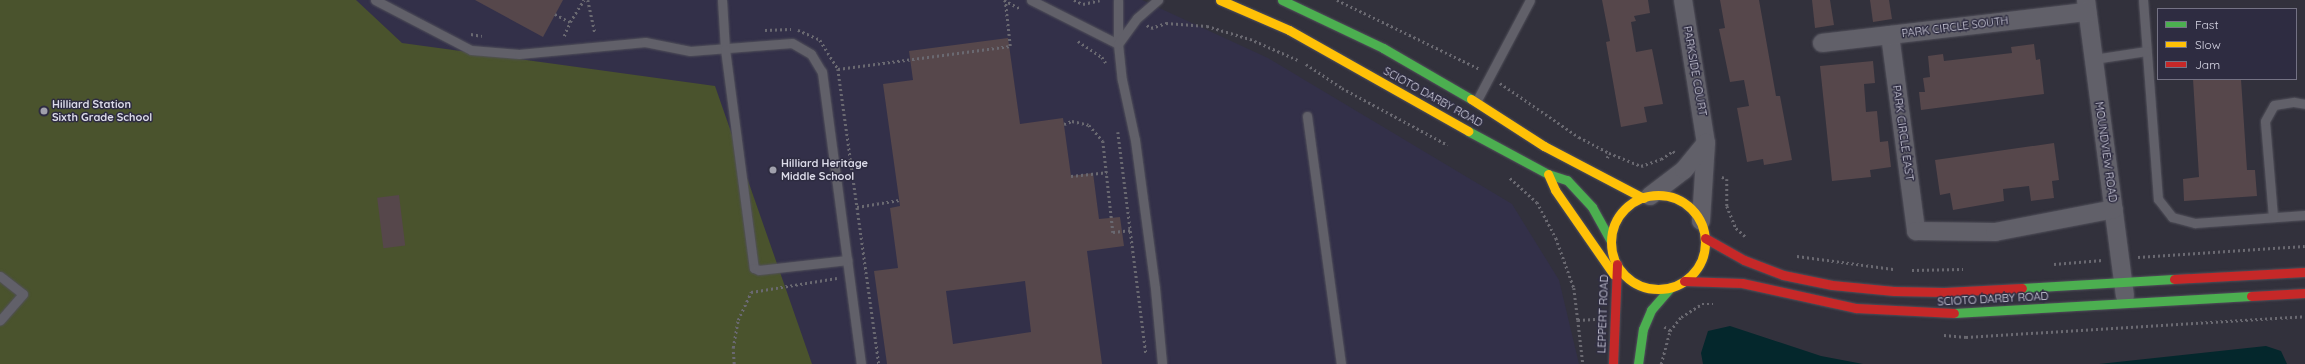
<!DOCTYPE html>
<html>
<head>
<meta charset="utf-8">
<style>
  body { margin:0 }
  #map { position:relative; width:2305px; height:364px; overflow:hidden; background:#32313c; font-family:Quicksand,sans-serif }
  div>[style] { position:absolute }
  [style*='--x'] { left:calc(var(--x)*1px); top:calc(var(--y)*1px); width:calc(var(--w)*1px); rotate:calc(var(--a)*1deg) }
  .built>* { inset:0; background:#333049 }
  .green>* { inset:0; background:#4a532d }
  .water>* { inset:0; background:#04272c }
  .building>* { inset:0; background:#56474b; transform-origin:0 0 }
  .path>* { height:2.5px; margin-top:-1.25px; transform-origin:0; background:repeating-linear-gradient(90deg,#6a6971 0 2px,transparent 0 5px) }
  .roads { filter:drop-shadow(0 0 1px #51505a) drop-shadow(0 0 1px #51505a) }
  .lane>* { height:9px; margin:-4.5px; padding:0 4.5px; transform-origin:4.5px; border-radius:4.5px; background:#616069 }
  .street>* { height:18px; margin:-9px; padding:0 9px; transform-origin:9px; border-radius:9px; background:#616069 }
  .fast>* { height:9px; margin:-4.5px; padding:0 4.5px; transform-origin:4.5px; border-radius:4.5px; background:#4caf50 }
  .slow>* { height:9px; margin:-4.5px; padding:0 4.5px; transform-origin:4.5px; border-radius:4.5px; background:#ffc107 }
  .slow>.ring { margin:-4.5px; padding:0; box-sizing:content-box; background:none; border:9px solid #ffc107; border-radius:50% }
  .jam>* { height:9px; margin:-4.5px; padding:0 4.5px; transform-origin:4.5px; border-radius:4.5px; background:#c62828 }
  .dots>* { width:11px; height:11px; translate:-50% -50%; box-sizing:border-box; border:2px solid #2e2c41; border-radius:50% }
  span { translate:-50% -50%; white-space:nowrap; text-align:center; line-height:1.15; -webkit-text-stroke:3px #2e2c41; paint-order:stroke }
  .street-label { font-size:11px; color:#dcdbe9 }
  .poi-label { font-size:11px; color:#dcdbe9; font-weight:700 }
  .left { translate:0 -50%; text-align:left }
  .legend { position:absolute; left:2157px; top:8px; width:140px; height:72px; box-sizing:border-box; background:#2e2c41; border:1px solid #747284; margin:0; padding:5px 7px; list-style:none; font-size:12px; color:#dcdbe9 }
  .legend li { display:flex; align-items:center; gap:8px; height:20px }
  .legend b { width:20px; border:1px solid #747284 }
</style>
</head>
<body>
<div id="map">
  <div class="built">
    <div style="clip-path:polygon(0 0,1142px 0,1268px 58px,1512px 204px,1559px 280px,1579px 364px,0 364px)"></div>
  </div>
  <div class="green">
    <div style="clip-path:polygon(0 0,356px 0,402px 43px,715px 86px,812px 364px,0 364px)"></div>
  </div>
  <div class="water">
    <div style="clip-path:polygon(1730px 326px,1821px 356px,1863px 364px,1703px 364px,1701px 353px,1708px 331px)"></div>
    <div style="clip-path:polygon(2266px 346px,2281px 351px,2287px 364px,2099px 364px)"></div>
  </div>
  <div class="building">
    <div style="clip-path:polygon(475px 0,563px 0,543px 37px)"></div>
    <div style="clip-path:polygon(1602px 0,1648px 0,1650px 13px,1634px 16px,1636px 21px,1631px 22px,1636px 52px,1652px 49px,1663px 104px,1644px 107px,1647px 122px,1621px 127px,1606px 42px,1610px 41px)"></div>
    <div style="clip-path:polygon(1720px 0,1759px 0,1776px 96px,1780px 96px,1792px 160px,1764px 165px,1763px 159px,1747px 162px,1737px 108px,1749px 106px,1744px 80px,1730px 82px,1719px 29px,1725px 28px)"></div>
    <div style="clip-path:polygon(1812px 0,1830px 0,1834px 25px,1815px 28px)"></div>
    <div style="clip-path:polygon(1870px 0,1889px 0,1892px 19px,1873px 22px)"></div>
    <div style="clip-path:polygon(evenodd,1008px 38px,1020px 124px,1063px 118px,1071px 176px,1093px 173px,1099px 219px,1120px 217px,1124px 246px,1087px 251px,1102px 364px,887px 364px,874px 271px,898px 268px,890px 208px,900px 206px,883px 84px,913px 80px,909px 51px,1008px 38px,1025px 281px,1031px 332px,953px 344px,946px 291px,1025px 281px)"></div>
    <div style="clip-path:polygon(2034px 44px,2036px 60px,2040px 59px,2044px 94px,1921px 110px,1919px 92px,1925px 92px,1923px 78px,1930px 77px,1928px 56px,1943px 54px,1944px 61px,2012px 53px,2011px 47px)"></div>
    <div style="clip-path:polygon(1873px 61px,1875px 83px,1864px 84px,1866px 112px,1877px 111px,1880px 142px,1888px 141px,1891px 167px,1870px 170px,1871px 177px,1832px 181px,1820px 66px)"></div>
    <div style="clip-path:polygon(2193px 79px,2241px 79px,2247px 170px,2255px 170px,2257px 196px,2184px 201px,2183px 179px,2199px 177px)"></div>
    <div style="clip-path:polygon(2054px 143px,2059px 180px,2052px 181px,2054px 198px,2031px 201px,2029px 186px,2003px 189px,2004px 201px,1953px 210px,1950px 193px,1940px 195px,1935px 160px)"></div>
    <div style="left:399px;top:195px;width:51px;height:22px;rotate:83deg"></div>
  </div>
  <div class="path">
    <div style="--x:588;--y:0;--w:34;--a:78"></div>
    <div style="--x:1004;--y:0;--w:19;--a:28"></div>
    <div style="--x:1074;--y:0;--w:10;--a:24"></div>
    <div style="--x:1083;--y:4;--w:17;--a:-13"></div>
    <div style="--x:1337;--y:0;--w:159;--a:25.8"></div>
    <div style="--x:555;--y:14;--w:17;--a:28"></div>
    <div style="--x:570;--y:22;--w:26;--a:-58"></div>
    <div style="--x:1147;--y:25;--w:5;--a:37"></div>
    <div style="--x:1151;--y:28;--w:16;--a:-18"></div>
    <div style="--x:1166;--y:23;--w:41;--a:4.2"></div>
    <div style="--x:1207;--y:26;--w:45;--a:16.8"></div>
    <div style="--x:1250;--y:39;--w:52;--a:23.6"></div>
    <div style="--x:765;--y:30;--w:26;--a:-2"></div>
    <div style="--x:798;--y:30;--w:24;--a:24"></div>
    <div style="--x:820;--y:40;--w:34;--a:58"></div>
    <div style="--x:838;--y:69;--w:174;--a:-7.6"></div>
    <div style="--x:1010;--y:46;--w:46;--a:-96.2"></div>
    <div style="--x:471;--y:34;--w:11;--a:10"></div>
    <div style="--x:564;--y:36;--w:15;--a:-67"></div>
    <div style="--x:1078;--y:41;--w:29;--a:34"></div>
    <div style="--x:1102;--y:57;--w:7;--a:56"></div>
    <div style="--x:1306;--y:64;--w:43;--a:33.7"></div>
    <div style="--x:1342;--y:88;--w:120;--a:28.3"></div>
    <div style="--x:838;--y:69;--w:298;--a:82.1"></div>
    <div style="--x:1500;--y:83;--w:96;--a:34.4"></div>
    <div style="--x:1579;--y:137;--w:34;--a:28"></div>
    <div style="--x:1064;--y:124;--w:9;--a:-21"></div>
    <div style="--x:1072;--y:121;--w:17;--a:13"></div>
    <div style="--x:1089;--y:125;--w:21;--a:49"></div>
    <div style="--x:1103;--y:141;--w:92;--a:83.7"></div>
    <div style="--x:1113;--y:232;--w:19;--a:-6"></div>
    <div style="--x:1118;--y:132;--w:224;--a:82.8"></div>
    <div style="--x:1607;--y:158;--w:5;--a:-68"></div>
    <div style="--x:1609;--y:153;--w:35;--a:22"></div>
    <div style="--x:1641;--y:166;--w:21;--a:-19"></div>
    <div style="--x:1661;--y:159;--w:14;--a:-34"></div>
    <div style="--x:1673;--y:151;--w:3;--a:45"></div>
    <div style="--x:1071;--y:176;--w:36;--a:-6"></div>
    <div style="--x:1722;--y:177;--w:5;--a:22"></div>
    <div style="--x:1727;--y:179;--w:27;--a:90"></div>
    <div style="--x:1727;--y:206;--w:24;--a:68"></div>
    <div style="--x:1736;--y:228;--w:13;--a:42"></div>
    <div style="--x:1510;--y:178;--w:36;--a:42"></div>
    <div style="--x:1537;--y:202;--w:41;--a:62.2"></div>
    <div style="--x:1556;--y:238;--w:53;--a:70.2"></div>
    <div style="--x:1574;--y:288;--w:32;--a:83"></div>
    <div style="--x:1578;--y:320;--w:17;--a:-3"></div>
    <div style="--x:857;--y:207;--w:43;--a:-9.5"></div>
    <div style="--x:1797;--y:256;--w:97;--a:7.7"></div>
    <div style="--x:2138;--y:257;--w:167;--a:-3.8"></div>
    <div style="--x:2054;--y:264;--w:49;--a:-4.7"></div>
    <div style="--x:1912;--y:270;--w:51;--a:-1.1"></div>
    <div style="--x:1578;--y:320;--w:44;--a:83.5"></div>
    <div style="--x:1670;--y:331;--w:18;--a:-52"></div>
    <div style="--x:1681;--y:317;--w:25;--a:-32"></div>
    <div style="--x:1702;--y:304;--w:11;--a:0"></div>
    <div style="--x:1944;--y:335;--w:22;--a:5"></div>
    <div style="--x:1966;--y:337;--w:340;--a:-3.5"></div>
    <div style="--x:734;--y:364;--w:16;--a:-94"></div>
    <div style="--x:733;--y:348;--w:28;--a:-80"></div>
    <div style="--x:738;--y:320;--w:31;--a:-65"></div>
    <div style="--x:751;--y:292;--w:87;--a:-9.2"></div>
    <div style="--x:1661;--y:364;--w:34;--a:-75"></div>
    <div style="--x:1670;--y:331;--w:7;--a:-146"></div>
  </div>
  <div class="roads">
    <div class="lane">
      <div style="--x:375;--y:0;--w:108;--a:27.5"></div>
      <div style="--x:471;--y:50;--w:48;--a:4.8"></div>
      <div style="--x:519;--y:54;--w:127;--a:-5.4"></div>
      <div style="--x:645;--y:42;--w:46;--a:11.3"></div>
      <div style="--x:690;--y:51;--w:102;--a:-4.5"></div>
      <div style="--x:792;--y:43;--w:22;--a:30"></div>
      <div style="--x:811;--y:54;--w:21;--a:59"></div>
      <div style="--x:822;--y:72;--w:295;--a:82.4"></div>
      <div style="--x:722;--y:0;--w:49;--a:86.5"></div>
      <div style="--x:725;--y:49;--w:221;--a:82.5"></div>
      <div style="--x:754;--y:268;--w:5;--a:22"></div>
      <div style="--x:759;--y:270;--w:89;--a:-6.5"></div>
      <div style="--x:1031;--y:0;--w:97;--a:26.8"></div>
      <div style="--x:1118;--y:0;--w:44;--a:90"></div>
      <div style="--x:1118;--y:44;--w:36;--a:84"></div>
      <div style="--x:1122;--y:80;--w:61;--a:77.8"></div>
      <div style="--x:1135;--y:140;--w:149;--a:82.3"></div>
      <div style="--x:1155;--y:288;--w:76;--a:84.7"></div>
      <div style="--x:2143;--y:0;--w:200;--a:85.7"></div>
      <div style="--x:2158;--y:199;--w:23;--a:52"></div>
      <div style="--x:2172;--y:217;--w:24;--a:15"></div>
      <div style="--x:2195;--y:223;--w:110;--a:-4.2"></div>
      <div style="--x:1118;--y:44;--w:32;--a:-54"></div>
      <div style="--x:1137;--y:18;--w:28;--a:-41"></div>
      <div style="--x:2094;--y:59;--w:53;--a:-8.7"></div>
      <div style="--x:1476;--y:102;--w:115;--a:-62.1"></div>
      <div style="--x:1307;--y:116;--w:250;--a:82.2"></div>
      <div style="--x:2273;--y:217;--w:96;--a:-94.8"></div>
      <div style="--x:2265;--y:121;--w:18;--a:-61"></div>
      <div style="--x:2274;--y:105;--w:20;--a:-9"></div>
      <div style="--x:2294;--y:102;--w:11;--a:10"></div>
      <div style="--x:0;--y:276;--w:29;--a:38"></div>
      <div style="--x:23;--y:294;--w:35;--a:131"></div>
    </div>
    <div class="street">
      <div style="--x:1683;--y:0;--w:145;--a:80.9"></div>
      <div style="--x:1706;--y:143;--w:78;--a:93.7"></div>
      <div style="--x:2086;--y:0;--w:298;--a:82.5"></div>
      <div style="--x:1890;--y:35;--w:198;--a:82.4"></div>
      <div style="--x:1916;--y:231;--w:79;--a:0.7"></div>
      <div style="--x:1995;--y:232;--w:121;--a:-10.9"></div>
      <div style="--x:1822;--y:43;--w:267;--a:-6.7"></div>
      <div style="--x:1650;--y:196;--w:43;--a:-37.4"></div>
      <div style="--x:1684;--y:170;--w:35;--a:-51"></div>
    </div>
    <div class="fast">
      <div style="--x:1282;--y:0;--w:112;--a:25.4"></div>
      <div style="--x:1383;--y:48;--w:102;--a:30.1"></div>
      <div style="--x:1468;--y:131;--w:91;--a:28.3"></div>
      <div style="--x:1548;--y:174;--w:20;--a:18"></div>
      <div style="--x:1567;--y:180;--w:37;--a:47"></div>
      <div style="--x:1592;--y:207;--w:39;--a:61"></div>
      <div style="--x:2022;--y:288;--w:152;--a:-3.4"></div>
      <div style="--x:1954;--y:313;--w:297;--a:-3.3"></div>
      <div style="--x:1638;--y:364;--w:35;--a:-82"></div>
      <div style="--x:1643;--y:329;--w:21;--a:-67"></div>
      <div style="--x:1651;--y:310;--w:30;--a:-49"></div>
    </div>
    <div class="slow">
      <div style="--x:1220;--y:0;--w:75;--a:23.5"></div>
      <div style="--x:1289;--y:30;--w:206;--a:29.4"></div>
      <div style="--x:1471;--y:99;--w:87;--a:32.8"></div>
      <div style="--x:1544;--y:146;--w:112;--a:27.7"></div>
      <div style="--x:1548;--y:174;--w:17;--a:66"></div>
      <div style="--x:1555;--y:190;--w:103;--a:55.2"></div>
      <div class="ring" style="left:1611px;top:195px;width:85px;height:85px"></div>
    </div>
    <div class="jam">
      <div style="--x:1705;--y:238;--w:45;--a:29.4"></div>
      <div style="--x:1744;--y:260;--w:42;--a:21"></div>
      <div style="--x:1783;--y:275;--w:50;--a:11.5"></div>
      <div style="--x:1832;--y:285;--w:62;--a:5.5"></div>
      <div style="--x:1894;--y:291;--w:50;--a:1.1"></div>
      <div style="--x:1944;--y:292;--w:78;--a:-2.9"></div>
      <div style="--x:2174;--y:279;--w:131;--a:-3.1"></div>
      <div style="--x:1684;--y:281;--w:58;--a:2"></div>
      <div style="--x:1742;--y:283;--w:117;--a:12.4"></div>
      <div style="--x:1856;--y:308;--w:98;--a:2.9"></div>
      <div style="--x:2251;--y:296;--w:54;--a:-3.2"></div>
      <div style="--x:1613;--y:364;--w:100;--a:-87.7"></div>
    </div>
  </div>
  <div class="dots">
    <div style="left:44px;top:111px;background:#a0a0ac"></div>
    <div style="left:773px;top:170px;background:#a0a0ac"></div>
  </div>
  <div class="street-label">
    <span style="left:1955px;top:27px;rotate:-7deg">PARK CIRCLE SOUTH</span>
    <span style="left:1695px;top:71px;rotate:80deg">PARKSIDE COURT</span>
    <span style="left:1433px;top:97px;rotate:29deg">SCIOTO DARBY ROAD</span>
    <span style="left:1903px;top:133px;rotate:82deg">PARK CIRCLE EAST</span>
    <span style="left:2106px;top:152px;rotate:82deg">MOUNDVIEW ROAD</span>
    <span style="left:1993px;top:299px;rotate:-3deg">SCIOTO DARBY ROAD</span>
    <span style="left:1603px;top:314px;rotate:-88deg">LEPPERT ROAD</span>
  </div>
  <div class="poi-label">
    <span class="left" style="left:52px;top:111px">Hilliard Station<br>Sixth Grade School</span>
    <span class="left" style="left:781px;top:170px">Hilliard Heritage<br>Middle School</span>
  </div>
  <ul class="legend">
  <li><b style="height:5px;background:#4caf50"></b>Fast</li>
  <li><b style="height:5px;background:#ffc107"></b>Slow</li>
  <li><b style="height:5px;background:#c62828"></b>Jam</li>
  </ul>
</div>
</body>
</html>
